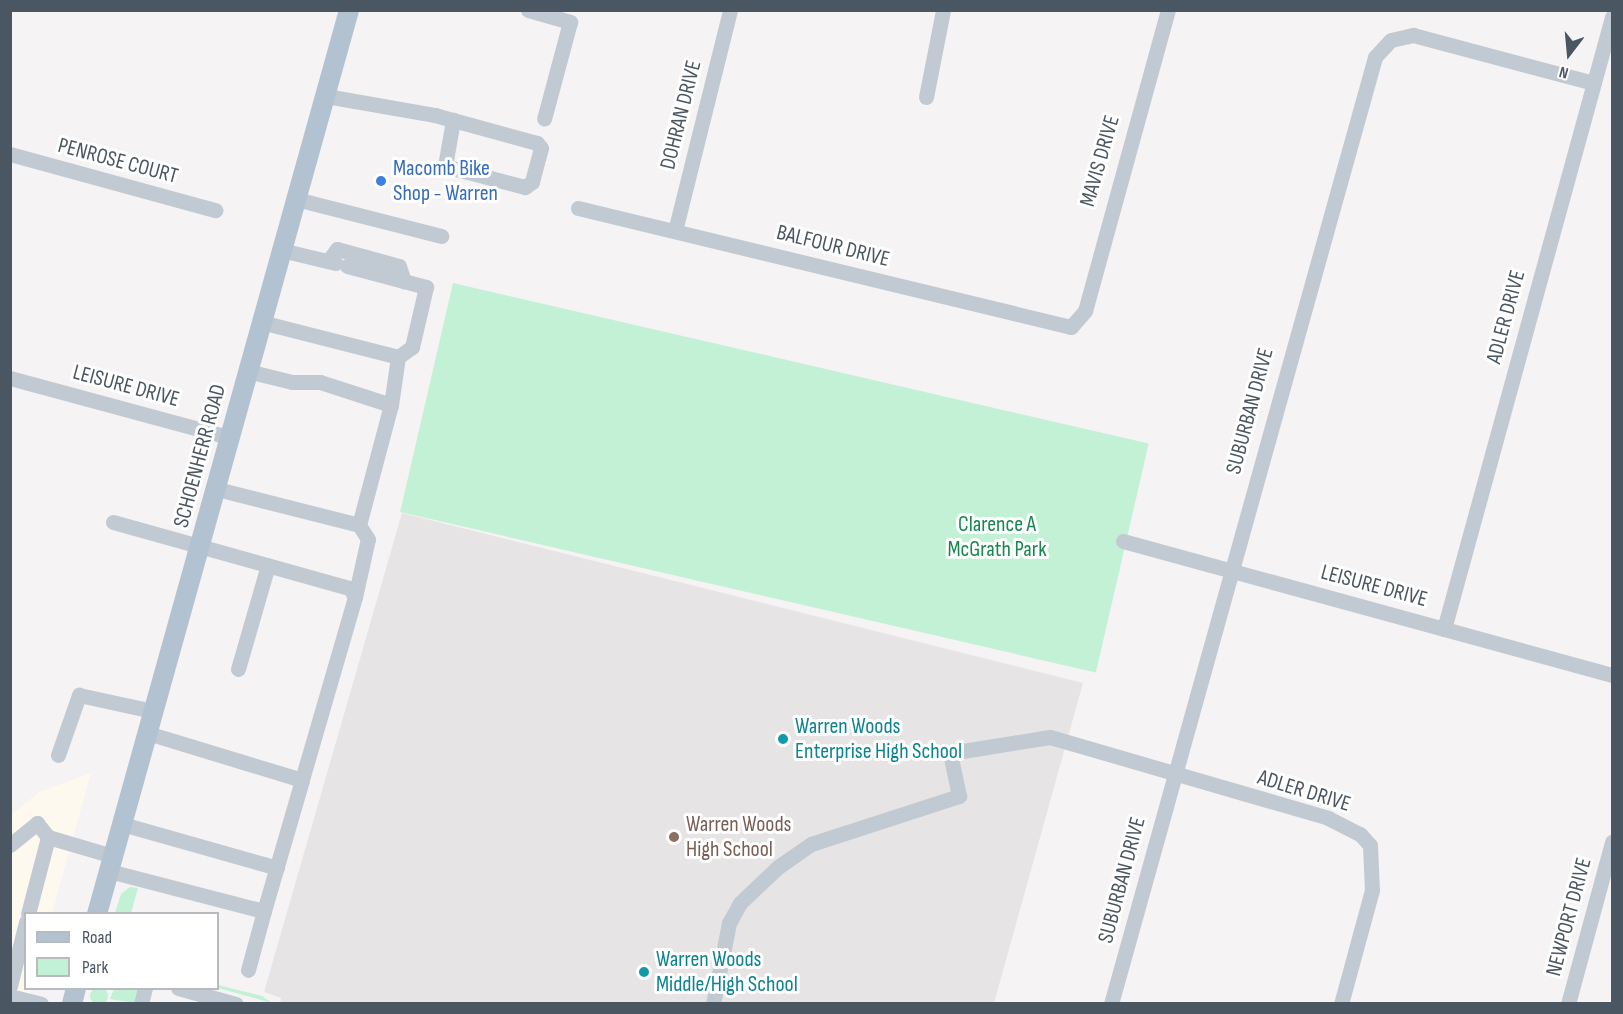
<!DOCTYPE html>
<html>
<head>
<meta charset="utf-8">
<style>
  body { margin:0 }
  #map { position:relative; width:1623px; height:1014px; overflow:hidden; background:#f5f3f3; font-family:"Sofia Sans Condensed",sans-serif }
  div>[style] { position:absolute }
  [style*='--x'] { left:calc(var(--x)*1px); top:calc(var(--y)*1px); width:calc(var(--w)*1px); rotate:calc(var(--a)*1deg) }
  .commercial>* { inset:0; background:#fdf9ef }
  .education>* { inset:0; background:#e6e4e5 }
  .green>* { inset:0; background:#c3f1d5; transform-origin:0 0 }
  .round { border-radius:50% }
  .minor>* { height:15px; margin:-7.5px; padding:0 7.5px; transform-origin:7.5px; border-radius:7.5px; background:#c1cad2 }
  .major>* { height:20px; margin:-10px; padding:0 10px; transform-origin:10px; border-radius:10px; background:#b3c2d1 }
  .dots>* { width:16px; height:16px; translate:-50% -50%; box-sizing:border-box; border:3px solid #fff; border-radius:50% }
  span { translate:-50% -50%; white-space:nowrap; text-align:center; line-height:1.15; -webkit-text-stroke:6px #fff; paint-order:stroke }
  .street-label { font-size:22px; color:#4a5661 }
  .shop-label { font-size:22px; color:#366cbe }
  .left { translate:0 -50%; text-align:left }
  .park-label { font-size:22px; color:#17864f }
  .culture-label { font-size:22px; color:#0d838f }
  .education-label { font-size:22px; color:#785e54 }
  .frame { position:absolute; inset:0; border:12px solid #4a5661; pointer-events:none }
  .legend { position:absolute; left:24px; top:912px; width:195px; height:78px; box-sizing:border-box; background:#fff; border:2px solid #b7bbc0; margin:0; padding:8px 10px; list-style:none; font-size:18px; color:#4a5661 }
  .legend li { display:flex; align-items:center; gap:12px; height:30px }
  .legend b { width:30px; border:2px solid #b7bbc0 }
  .north { position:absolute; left:1539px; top:24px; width:60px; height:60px; -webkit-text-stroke:4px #fff; paint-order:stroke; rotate:196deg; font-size:16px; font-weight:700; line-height:24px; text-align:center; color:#4a5661 }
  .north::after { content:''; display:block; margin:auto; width:21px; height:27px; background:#4a5661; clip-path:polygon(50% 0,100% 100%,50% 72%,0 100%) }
</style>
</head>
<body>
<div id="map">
  <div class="commercial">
    <div style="clip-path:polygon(91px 773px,52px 913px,26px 914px,26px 988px,31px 989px,27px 1003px,11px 1003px,10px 816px,39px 792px)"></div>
  </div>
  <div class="education">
    <div style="clip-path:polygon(402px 513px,1083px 683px,994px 1003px,280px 1004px,281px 998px,264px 992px)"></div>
  </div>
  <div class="green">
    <div style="left:453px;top:283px;width:714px;height:235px;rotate:13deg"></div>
    <div style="clip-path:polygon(130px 887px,138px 888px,131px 913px,115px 913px,121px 894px)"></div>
    <div style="clip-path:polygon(218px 985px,262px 996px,272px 1003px,218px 988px)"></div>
    <div class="round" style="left:90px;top:987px;width:18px;height:18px"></div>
    <div style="clip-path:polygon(114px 989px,139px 989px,135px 1003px,110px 999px)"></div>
  </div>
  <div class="minor">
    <div style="--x:528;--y:10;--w:44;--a:15.9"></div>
    <div style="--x:570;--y:22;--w:100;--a:105"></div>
    <div style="--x:326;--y:96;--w:111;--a:9.9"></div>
    <div style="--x:435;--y:115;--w:19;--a:16"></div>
    <div style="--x:453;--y:120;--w:87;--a:15.3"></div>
    <div style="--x:537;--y:143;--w:6;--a:51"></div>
    <div style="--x:541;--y:148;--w:35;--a:105"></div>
    <div style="--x:532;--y:182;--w:9;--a:144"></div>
    <div style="--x:525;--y:187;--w:83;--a:-165.3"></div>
    <div style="--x:445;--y:166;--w:47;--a:-80.1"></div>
    <div style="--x:926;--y:97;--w:89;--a:-78.9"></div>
    <div style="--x:10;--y:154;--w:213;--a:15.3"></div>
    <div style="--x:296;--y:199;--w:150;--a:14.3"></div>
    <div style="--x:578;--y:208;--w:507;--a:13.57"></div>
    <div style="--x:1071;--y:327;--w:21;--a:-49"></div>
    <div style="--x:1085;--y:311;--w:312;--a:-74.6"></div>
    <div style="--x:675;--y:231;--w:228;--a:-76"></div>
    <div style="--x:281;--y:250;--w:56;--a:13.5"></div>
    <div style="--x:328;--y:261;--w:15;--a:-53"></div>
    <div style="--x:337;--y:249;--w:64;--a:15.3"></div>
    <div style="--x:399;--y:266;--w:16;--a:72"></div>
    <div style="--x:347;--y:266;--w:82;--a:14.9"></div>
    <div style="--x:426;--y:287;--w:62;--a:103.1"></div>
    <div style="--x:412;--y:347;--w:17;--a:144"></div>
    <div style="--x:398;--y:357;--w:49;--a:98.3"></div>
    <div style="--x:261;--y:322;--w:141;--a:14.3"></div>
    <div style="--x:10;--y:378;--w:227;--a:15.1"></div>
    <div style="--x:217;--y:489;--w:146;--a:14.2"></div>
    <div style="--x:359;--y:525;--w:124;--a:-75.1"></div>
    <div style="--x:391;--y:405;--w:75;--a:-162.1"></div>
    <div style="--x:320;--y:382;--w:28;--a:180"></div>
    <div style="--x:292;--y:382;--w:45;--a:-166"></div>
    <div style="--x:113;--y:522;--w:246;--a:15.6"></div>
    <div style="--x:350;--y:588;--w:10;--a:61"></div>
    <div style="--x:355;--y:597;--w:191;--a:106.2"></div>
    <div style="--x:302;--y:780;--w:162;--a:-163.1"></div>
    <div style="--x:1123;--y:541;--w:507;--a:15.32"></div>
    <div style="--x:355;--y:597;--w:59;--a:-77.4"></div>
    <div style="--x:368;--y:539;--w:17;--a:-123"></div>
    <div style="--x:1444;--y:629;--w:635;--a:-74.65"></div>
    <div style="--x:238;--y:669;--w:108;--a:-73.9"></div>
    <div style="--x:58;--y:755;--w:64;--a:-70.7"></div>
    <div style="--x:79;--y:695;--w:76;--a:12.2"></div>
    <div style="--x:122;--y:824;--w:161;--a:15.8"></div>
    <div style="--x:10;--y:845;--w:35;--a:-39"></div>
    <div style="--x:37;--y:823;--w:18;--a:52"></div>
    <div style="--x:109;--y:871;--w:160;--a:14.5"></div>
    <div style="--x:264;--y:911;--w:61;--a:105.2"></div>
    <div style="--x:264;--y:911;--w:136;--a:-73.8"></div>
    <div style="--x:28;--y:914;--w:80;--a:-75.4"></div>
    <div style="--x:48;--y:837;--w:68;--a:16.3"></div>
    <div style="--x:10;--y:986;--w:66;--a:-76"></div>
    <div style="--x:178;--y:988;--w:60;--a:15.4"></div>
    <div style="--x:10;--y:996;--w:32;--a:14"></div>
    <div style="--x:141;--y:1004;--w:16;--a:-76"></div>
    <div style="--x:713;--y:1004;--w:83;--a:-78.8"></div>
    <div style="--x:729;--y:923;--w:23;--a:-61"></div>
    <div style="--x:740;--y:903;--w:52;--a:-43.5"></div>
    <div style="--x:778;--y:867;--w:40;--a:-34.9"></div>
    <div style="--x:811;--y:844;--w:156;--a:-18"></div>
    <div style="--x:959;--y:796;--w:44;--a:-101.8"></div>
    <div style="--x:950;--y:753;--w:101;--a:-9.1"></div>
    <div style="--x:1050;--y:737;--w:290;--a:16.2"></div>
    <div style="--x:1328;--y:818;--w:36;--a:27"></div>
    <div style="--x:1360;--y:834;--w:15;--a:48"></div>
    <div style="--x:1370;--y:845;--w:45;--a:87.5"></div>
    <div style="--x:1372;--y:890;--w:118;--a:105.2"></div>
    <div style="--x:1111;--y:1004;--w:983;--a:-74.42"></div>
    <div style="--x:1375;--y:57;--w:23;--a:-47"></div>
    <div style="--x:1391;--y:40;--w:23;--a:-13"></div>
    <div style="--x:1413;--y:35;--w:187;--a:14.9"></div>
    <div style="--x:1568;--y:1004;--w:168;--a:-74.8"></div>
  </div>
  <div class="major">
    <div style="--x:97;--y:914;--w:938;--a:-74.42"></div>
    <div style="--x:72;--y:1004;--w:16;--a:-76"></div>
  </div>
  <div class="dots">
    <div style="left:381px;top:181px;background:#3f7fe0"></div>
    <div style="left:783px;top:739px;background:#0f9aa8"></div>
    <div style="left:674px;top:837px;background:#8d6e63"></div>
    <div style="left:644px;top:972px;background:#0f9aa8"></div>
  </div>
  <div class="street-label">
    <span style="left:681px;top:115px;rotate:-76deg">DOHRAN DRIVE</span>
    <span style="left:118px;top:161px;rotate:15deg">PENROSE COURT</span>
    <span style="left:1100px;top:161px;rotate:-74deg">MAVIS DRIVE</span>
    <span style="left:833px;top:246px;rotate:14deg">BALFOUR DRIVE</span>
    <span style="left:1506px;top:317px;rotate:-75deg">ADLER DRIVE</span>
    <span style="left:126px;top:386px;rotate:15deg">LEISURE DRIVE</span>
    <span style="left:1250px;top:411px;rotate:-75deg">SUBURBAN DRIVE</span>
    <span style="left:200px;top:456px;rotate:-75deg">SCHOENHERR ROAD</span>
    <span style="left:1374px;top:586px;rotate:15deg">LEISURE DRIVE</span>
    <span style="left:1304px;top:791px;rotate:17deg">ADLER DRIVE</span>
    <span style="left:1122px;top:880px;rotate:-75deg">SUBURBAN DRIVE</span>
    <span style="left:1569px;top:917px;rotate:-75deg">NEWPORT DRIVE</span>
  </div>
  <div class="shop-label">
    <span class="left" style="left:393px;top:181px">Macomb Bike<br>Shop - Warren</span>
  </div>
  <div class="park-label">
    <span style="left:997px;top:537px">Clarence A<br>McGrath Park</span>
  </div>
  <div class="culture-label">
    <span class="left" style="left:795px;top:739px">Warren Woods<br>Enterprise High School</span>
    <span class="left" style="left:656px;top:972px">Warren Woods<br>Middle/High School</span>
  </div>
  <div class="education-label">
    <span class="left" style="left:686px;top:837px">Warren Woods<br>High School</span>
  </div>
  <div class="frame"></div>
  <ul class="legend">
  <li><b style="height:8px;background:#b3c2d1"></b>Road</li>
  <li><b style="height:16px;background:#c3f1d5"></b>Park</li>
  </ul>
  <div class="north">N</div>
</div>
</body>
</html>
